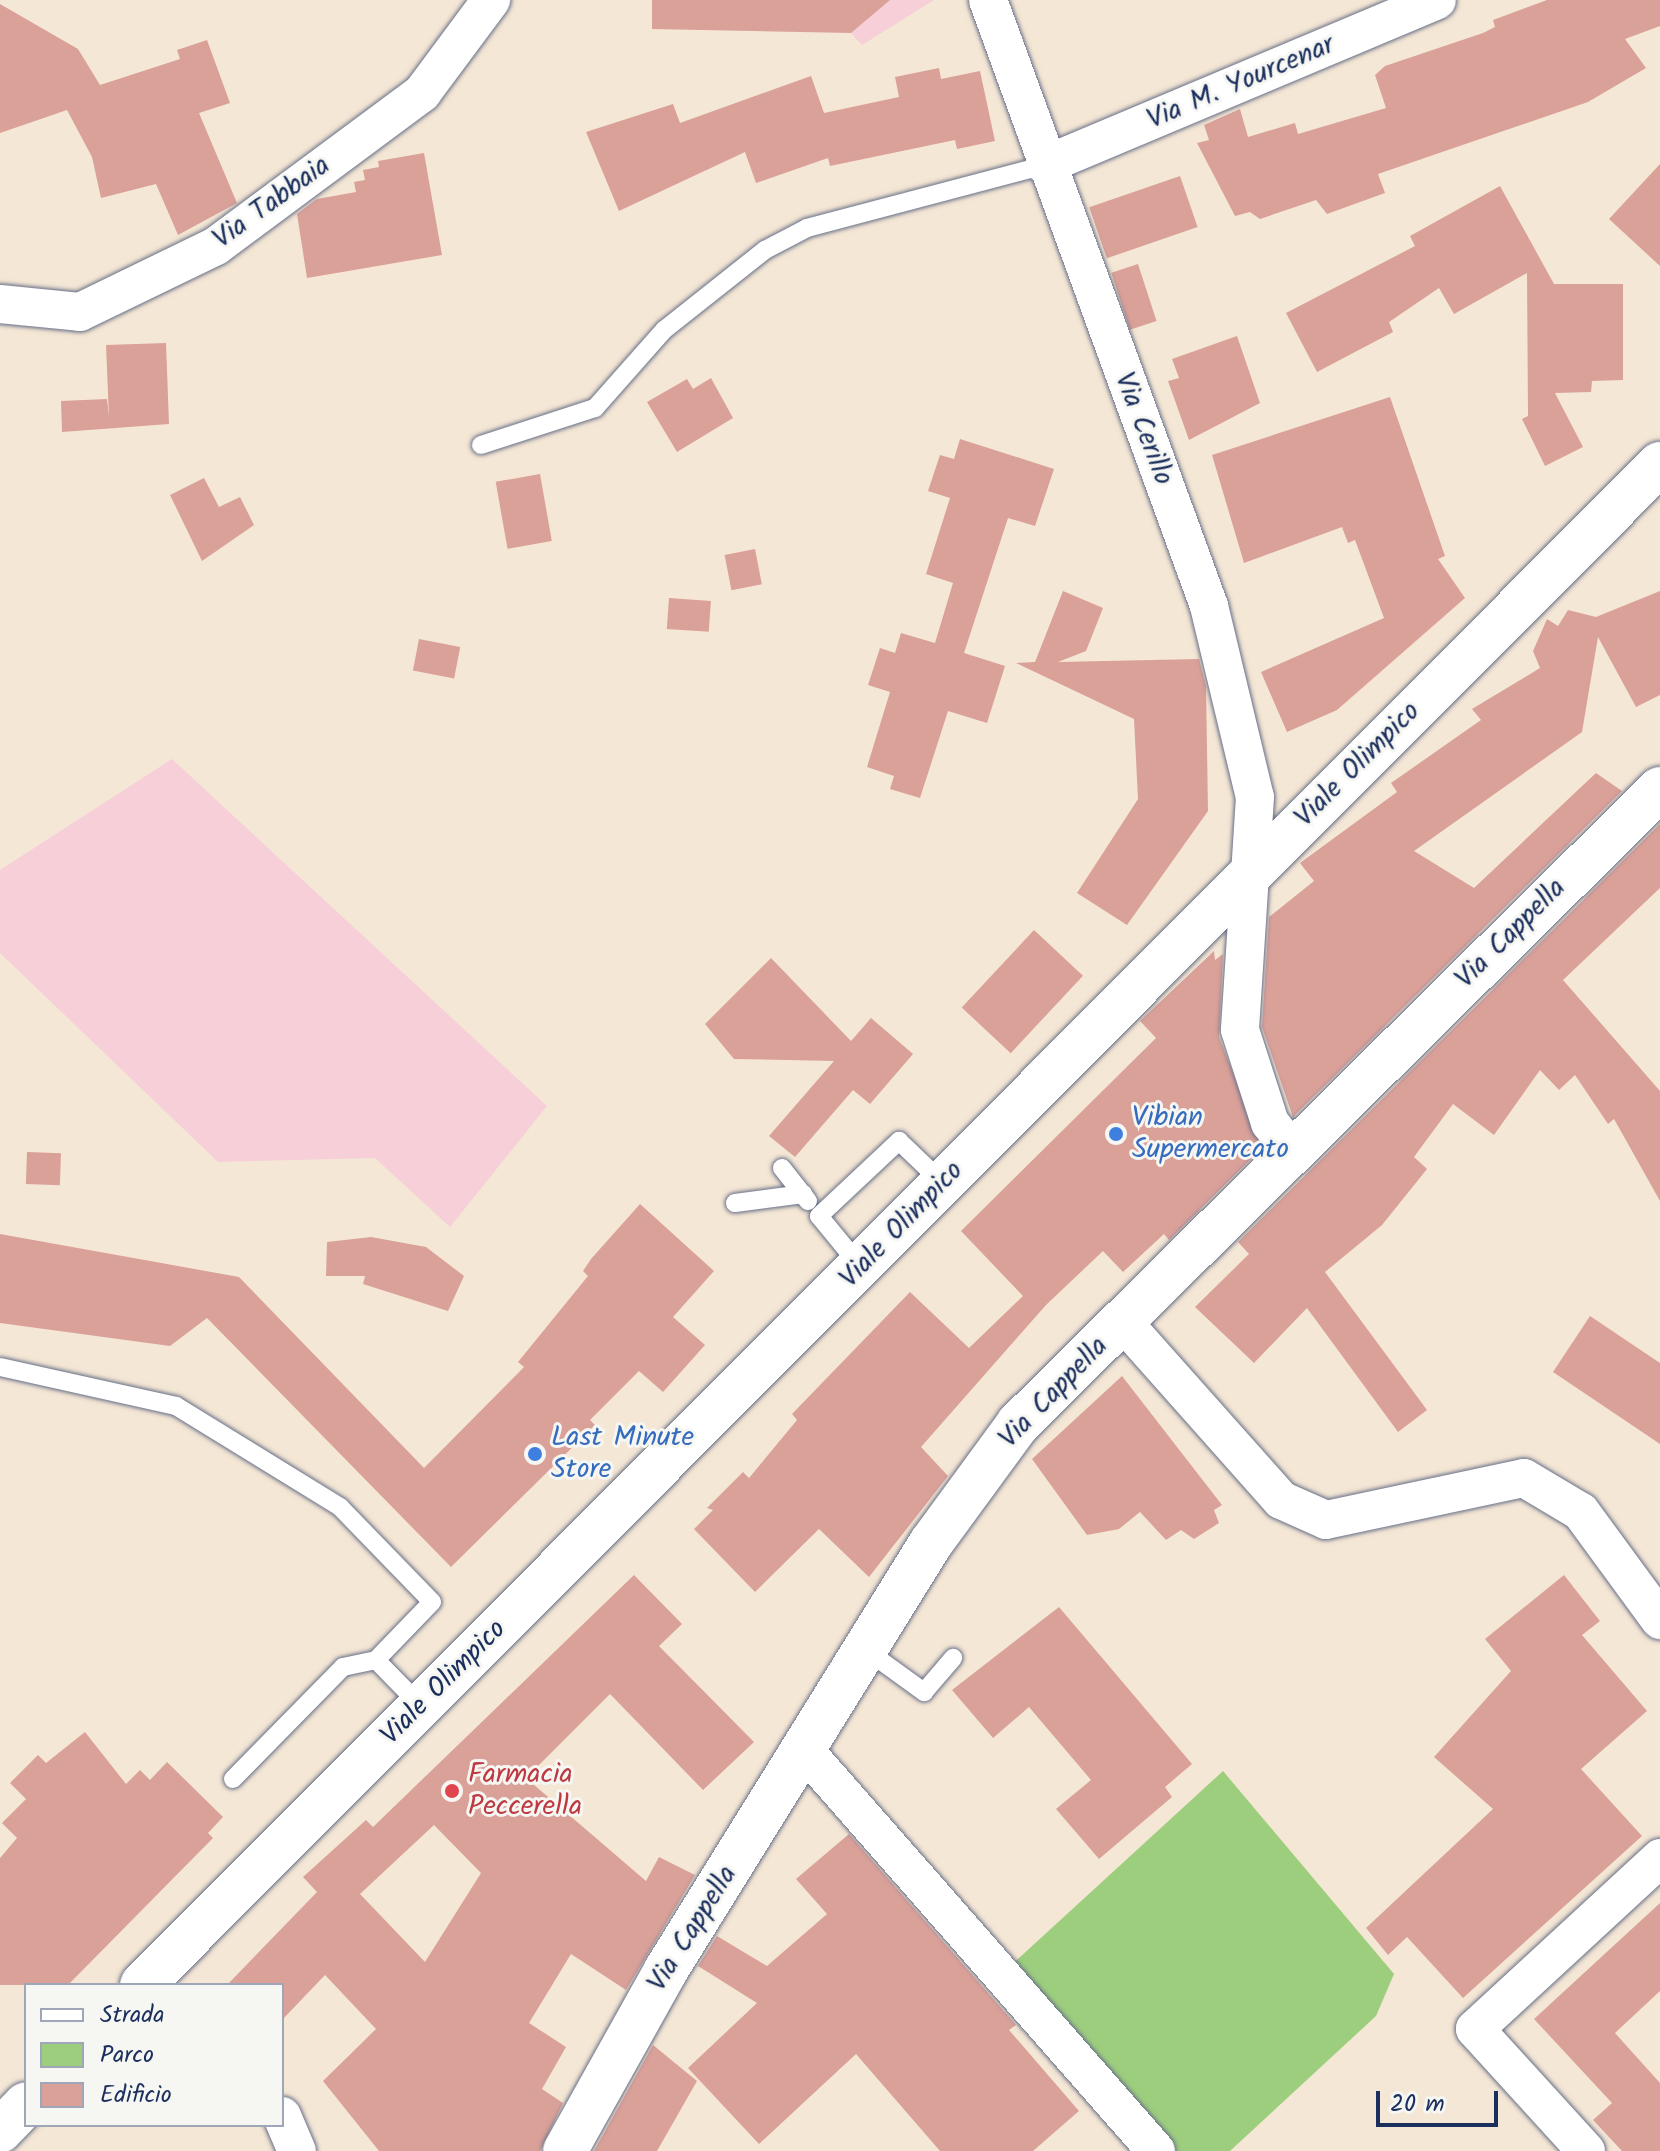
<!DOCTYPE html>
<html>
<head>
<meta charset="utf-8">
<style>
  body { margin:0 }
  #map { position:relative; width:1660px; height:2151px; overflow:hidden; background:#f5e7d5; font-family:Kalam,sans-serif }
  div>[style] { position:absolute }
  [style*='--x'] { left:calc(var(--x)*1px); top:calc(var(--y)*1px); width:calc(var(--w)*1px); rotate:calc(var(--a)*1deg) }
  .built>* { inset:0; background:#f6cfd9 }
  .green>* { inset:0; background:#9dce7e }
  .building>* { inset:0; background:#daa199; transform-origin:0 0 }
  .roads { filter:drop-shadow(0 0 2px #676f88) drop-shadow(0 0 2px #676f88) }
  .service>* { height:18px; margin:-9px; padding:0 9px; transform-origin:9px; border-radius:9px; background:#fff }
  .minor>* { height:38px; margin:-19px; padding:0 19px; transform-origin:19px; border-radius:19px; background:#fff }
  .tertiary>* { height:44px; margin:-22px; padding:0 22px; transform-origin:22px; border-radius:22px; background:#fff }
  .dots>* { width:22px; height:22px; translate:-50% -50%; box-sizing:border-box; border:4px solid #f6f6f2; border-radius:50% }
  span { translate:-50% -50%; white-space:nowrap; text-align:center; line-height:1.15; -webkit-text-stroke:6px #f6f6f2; paint-order:stroke }
  .street-label { font-size:28px; color:#1b2f5e }
  .shop-label { font-size:28px; color:#366cbe }
  .left { translate:0 -50%; text-align:left }
  .health-label { font-size:28px; color:#be3a42 }
  .legend { position:absolute; left:24px; top:1983px; width:260px; height:144px; box-sizing:border-box; background:#f6f6f2; border:2px solid #9ea6b7; margin:0; padding:10px 14px; list-style:none; font-size:24px; color:#1b2f5e }
  .legend li { display:flex; align-items:center; gap:16px; height:40px }
  .legend b { width:40px; border:2px solid #9ea6b7 }
  .scale { position:absolute; left:1376px; top:2091px; width:122px; height:36px; box-sizing:border-box; border:4px solid #1b2f5e; border-top:0; padding-left:10px; font-size:24px; line-height:28px; white-space:nowrap; color:#1b2f5e; -webkit-text-stroke:6px #f6f6f2; paint-order:stroke }
</style>
</head>
<body>
<div id="map">
  <div class="built">
    <div style="clip-path:polygon(820px 0,934px 0,862px 45px)"></div>
    <div style="clip-path:polygon(172px 759px,547px 1106px,450px 1227px,375px 1158px,218px 1162px,0 953px,0 870px)"></div>
  </div>
  <div class="green">
    <div style="clip-path:polygon(1223px 1771px,1394px 1974px,1376px 2016px,1230px 2151px,1158px 2151px,1008px 1968px)"></div>
  </div>
  <div class="building">
    <div style="clip-path:polygon(652px 0,890px 0,851px 33px,652px 29px)"></div>
    <div style="clip-path:polygon(1547px 0,1660px 0,1660px 26px,1625px 39px,1646px 68px,1588px 102px,1378px 174px,1385px 193px,1327px 214px,1316px 200px,1260px 219px,1250px 212px,1235px 216px,1197px 143px,1209px 140px,1204px 125px,1240px 109px,1248px 137px,1295px 123px,1298px 134px,1386px 108px,1375px 75px,1385px 66px,1483px 33px,1495px 27px,1493px 20px)"></div>
    <div style="clip-path:polygon(0 4px,78px 49px,100px 85px,180px 59px,177px 50px,207px 40px,230px 103px,199px 113px,237px 203px,178px 235px,156px 184px,101px 198px,92px 157px,67px 110px,0 133px)"></div>
    <div style="clip-path:polygon(939px 68px,941px 79px,980px 71px,995px 141px,957px 149px,955px 140px,830px 166px,828px 158px,756px 183px,745px 152px,619px 211px,586px 132px,673px 104px,680px 123px,811px 76px,824px 113px,899px 97px,895px 77px)"></div>
    <div style="clip-path:polygon(424px 153px,442px 255px,307px 278px,297px 214px,317px 199px,356px 192px,354px 182px,365px 180px,363px 170px,379px 167px,378px 161px)"></div>
    <div style="clip-path:polygon(1660px 164px,1660px 266px,1609px 219px)"></div>
    <div style="left:1180px;top:176px;width:54px;height:96px;rotate:71deg"></div>
    <div style="clip-path:polygon(1500px 186px,1554px 284px,1623px 284px,1623px 380px,1592px 381px,1591px 392px,1555px 393px,1583px 447px,1545px 466px,1522px 419px,1528px 416px,1527px 273px,1454px 314px,1439px 288px,1389px 322px,1393px 332px,1317px 372px,1286px 313px,1415px 246px,1410px 236px)"></div>
    <div style="left:1138px;top:264px;width:60px;height:28px;rotate:72deg"></div>
    <div style="clip-path:polygon(1237px 336px,1260px 403px,1189px 440px,1168px 381px,1179px 378px,1172px 359px)"></div>
    <div style="clip-path:polygon(166px 343px,169px 424px,62px 432px,61px 401px,107px 399px,109px 417px,106px 345px)"></div>
    <div style="clip-path:polygon(711px 378px,733px 418px,677px 452px,647px 402px,687px 379px,693px 389px)"></div>
    <div style="clip-path:polygon(1390px 397px,1445px 556px,1438px 559px,1465px 598px,1337px 710px,1287px 732px,1261px 672px,1384px 618px,1355px 540px,1348px 543px,1342px 527px,1244px 563px,1212px 455px)"></div>
    <div style="clip-path:polygon(960px 439px,1054px 469px,1035px 526px,1008px 518px,964px 653px,1005px 666px,987px 723px,948px 711px,920px 798px,890px 789px,894px 776px,867px 767px,890px 692px,868px 685px,880px 648px,895px 653px,901px 633px,935px 643px,953px 583px,926px 574px,950px 498px,928px 491px,940px 455px,954px 459px)"></div>
    <div style="left:540px;top:474px;width:68px;height:45px;rotate:80deg"></div>
    <div style="clip-path:polygon(204px 478px,219px 507px,240px 497px,254px 525px,202px 561px,170px 495px)"></div>
    <div style="left:755px;top:549px;width:36px;height:31px;rotate:79deg"></div>
    <div style="clip-path:polygon(1063px 591px,1103px 608px,1086px 651px,1058px 662px,1199px 659px,1206px 686px,1208px 811px,1127px 925px,1077px 893px,1138px 799px,1134px 719px,1016px 663px,1035px 662px)"></div>
    <div style="clip-path:polygon(1660px 591px,1660px 695px,1636px 707px,1598px 637px,1582px 732px,1414px 851px,1474px 888px,1596px 773px,1622px 791px,1293px 1117px,1262px 1027px,1269px 917px,1314px 881px,1300px 863px,1397px 792px,1391px 783px,1481px 720px,1472px 709px,1540px 668px,1533px 651px,1547px 619px,1558px 626px,1568px 610px,1596px 617px)"></div>
    <div style="left:669px;top:598px;width:42px;height:31px;rotate:4deg"></div>
    <div style="left:419px;top:639px;width:42px;height:32px;rotate:11deg"></div>
    <div style="clip-path:polygon(1660px 824px,1660px 888px,1563px 980px,1660px 1091px,1660px 1201px,1614px 1119px,1608px 1124px,1575px 1075px,1559px 1090px,1540px 1070px,1494px 1135px,1453px 1104px,1414px 1157px,1427px 1169px,1382px 1225px,1325px 1272px,1427px 1410px,1398px 1432px,1307px 1308px,1254px 1363px,1195px 1307px,1249px 1254px,1238px 1242px)"></div>
    <div style="left:1034px;top:930px;width:67px;height:106px;rotate:43deg"></div>
    <div style="clip-path:polygon(1214px 951px,1215px 960px,1223px 954px,1219px 1037px,1262px 1148px,1169px 1240px,1164px 1234px,1123px 1272px,1103px 1251px,1046px 1305px,921px 1447px,948px 1476px,869px 1577px,819px 1529px,755px 1592px,694px 1529px,713px 1510px,707px 1508px,743px 1472px,749px 1478px,797px 1420px,792px 1414px,910px 1292px,969px 1348px,1023px 1296px,961px 1231px,1156px 1038px,1140px 1021px)"></div>
    <div style="clip-path:polygon(771px 958px,851px 1041px,871px 1018px,913px 1054px,870px 1104px,853px 1090px,795px 1157px,769px 1136px,834px 1061px,734px 1059px,705px 1024px)"></div>
    <div style="left:27px;top:1152px;width:34px;height:32px;rotate:2deg"></div>
    <div style="clip-path:polygon(640px 1204px,714px 1271px,673px 1317px,705px 1345px,663px 1392px,639px 1371px,590px 1420px,595px 1425px,451px 1567px,207px 1318px,170px 1346px,0 1323px,0 1234px,239px 1277px,424px 1468px,524px 1367px,518px 1362px,588px 1276px,583px 1271px,591px 1259px)"></div>
    <div style="clip-path:polygon(371px 1237px,426px 1247px,464px 1276px,448px 1311px,363px 1284px,365px 1276px,326px 1276px,327px 1242px)"></div>
    <div style="clip-path:polygon(1590px 1316px,1660px 1363px,1660px 1444px,1553px 1372px)"></div>
    <div style="clip-path:polygon(1122px 1376px,1222px 1505px,1214px 1510px,1219px 1523px,1194px 1539px,1181px 1530px,1166px 1540px,1140px 1512px,1119px 1529px,1087px 1535px,1032px 1459px)"></div>
    <div style="clip-path:polygon(evenodd,634px 1575px,682px 1624px,659px 1646px,754px 1742px,703px 1790px,610px 1694px,526px 1778px,646px 1881px,659px 1857px,695px 1875px,626px 1990px,571px 1954px,529px 2023px,566px 2047px,542px 2089px,563px 2103px,540px 2151px,379px 2151px,323px 2081px,376px 2029px,325px 1975px,282px 2020px,282px 1985px,227px 1985px,317px 1892px,303px 1877px,366px 1820px,373px 1827px,634px 1575px,434px 1825px,481px 1873px,425px 1962px,360px 1894px,434px 1825px)"></div>
    <div style="clip-path:polygon(1564px 1575px,1600px 1621px,1582px 1635px,1647px 1711px,1581px 1769px,1642px 1836px,1463px 1998px,1407px 1937px,1388px 1955px,1366px 1928px,1493px 1809px,1434px 1757px,1511px 1671px,1485px 1639px)"></div>
    <div style="clip-path:polygon(1059px 1607px,1192px 1764px,1165px 1787px,1172px 1797px,1099px 1859px,1056px 1809px,1091px 1780px,1029px 1707px,993px 1738px,952px 1690px)"></div>
    <div style="clip-path:polygon(85px 1732px,126px 1784px,140px 1770px,150px 1780px,167px 1762px,223px 1817px,208px 1833px,213px 1838px,68px 1985px,0 1985px,0 1858px,17px 1838px,2px 1823px,26px 1799px,10px 1783px,38px 1755px,46px 1763px)"></div>
    <div style="clip-path:polygon(849px 1834px,1016px 2025px,1009px 2030px,1079px 2111px,1033px 2151px,940px 2151px,856px 2054px,759px 2144px,688px 2068px,757px 2003px,698px 1966px,717px 1936px,767px 1966px,827px 1914px,796px 1879px)"></div>
    <div style="clip-path:polygon(1660px 1903px,1660px 1991px,1615px 2033px,1660px 2083px,1660px 2151px,1622px 2151px,1593px 2120px,1612px 2103px,1534px 2019px)"></div>
    <div style="clip-path:polygon(653px 2045px,697px 2081px,657px 2151px,594px 2151px)"></div>
  </div>
  <div class="roads">
    <div class="service">
      <div style="--x:481;--y:445;--w:120;--a:-18"></div>
      <div style="--x:595;--y:408;--w:104;--a:-48.5"></div>
      <div style="--x:664;--y:330;--w:129;--a:-38.4"></div>
      <div style="--x:765;--y:250;--w:47;--a:-27.6"></div>
      <div style="--x:807;--y:228;--w:246;--a:-14.8"></div>
      <div style="--x:782;--y:1168;--w:42;--a:51.8"></div>
      <div style="--x:735;--y:1203;--w:69;--a:-7.5"></div>
      <div style="--x:861;--y:1267;--w:66;--a:-129.5"></div>
      <div style="--x:819;--y:1216;--w:110;--a:-43.2"></div>
      <div style="--x:899;--y:1141;--w:61;--a:43.7"></div>
      <div style="--x:0;--y:1367;--w:180;--a:12.5"></div>
      <div style="--x:176;--y:1406;--w:193;--a:31.6"></div>
      <div style="--x:340;--y:1507;--w:132;--a:45.9"></div>
      <div style="--x:432;--y:1602;--w:81;--a:134"></div>
      <div style="--x:866;--y:1650;--w:72;--a:35.9"></div>
      <div style="--x:924;--y:1692;--w:45;--a:-49.5"></div>
      <div style="--x:233;--y:1779;--w:157;--a:-45.5"></div>
      <div style="--x:343;--y:1667;--w:34;--a:-12"></div>
      <div style="--x:376;--y:1660;--w:64;--a:45.6"></div>
    </div>
    <div class="minor">
      <div style="--x:988;--y:0;--w:645;--a:69.96"></div>
      <div style="--x:1209;--y:606;--w:196;--a:76.5"></div>
      <div style="--x:1255;--y:797;--w:233;--a:93.7"></div>
      <div style="--x:1240;--y:1030;--w:98;--a:72.1"></div>
      <div style="--x:1270;--y:1123;--w:38;--a:51"></div>
      <div style="--x:1045;--y:165;--w:425;--a:-22.8"></div>
      <div style="--x:0;--y:304;--w:80;--a:5.7"></div>
      <div style="--x:80;--y:312;--w:151;--a:-25.9"></div>
      <div style="--x:216;--y:246;--w:257;--a:-36.6"></div>
      <div style="--x:422;--y:93;--w:116;--a:-53.4"></div>
      <div style="--x:1123;--y:1322;--w:238;--a:48.4"></div>
      <div style="--x:1281;--y:1500;--w:49;--a:24"></div>
      <div style="--x:1326;--y:1520;--w:202;--a:-12"></div>
      <div style="--x:1524;--y:1478;--w:66;--a:30.8"></div>
      <div style="--x:1581;--y:1512;--w:134;--a:53.8"></div>
      <div style="--x:805;--y:1751;--w:532;--a:48.73"></div>
      <div style="--x:282;--y:2116;--w:38;--a:67"></div>
      <div style="--x:1586;--y:2151;--w:165;--a:-132.3"></div>
      <div style="--x:1475;--y:2029;--w:252;--a:-42.7"></div>
    </div>
    <div class="tertiary">
      <div style="--x:142;--y:1985;--w:2149;--a:-45.06"></div>
      <div style="--x:0;--y:2131;--w:37;--a:-46"></div>
      <div style="--x:565;--y:2151;--w:207;--a:-60.8"></div>
      <div style="--x:666;--y:1970;--w:503;--a:-58.18"></div>
      <div style="--x:931;--y:1543;--w:147;--a:-53.8"></div>
      <div style="--x:1018;--y:1424;--w:903;--a:-44.69"></div>
    </div>
  </div>
  <div class="dots">
    <div style="left:1116px;top:1134px;background:#3f7fe0"></div>
    <div style="left:535px;top:1454px;background:#3f7fe0"></div>
    <div style="left:452px;top:1791px;background:#e0444e"></div>
  </div>
  <div class="street-label">
    <span style="left:1241px;top:83px;rotate:-23deg">Via M. Yourcenar</span>
    <span style="left:272px;top:203px;rotate:-36deg">Via Tabbaia</span>
    <span style="left:1143px;top:429px;rotate:69deg">Via Cerillo</span>
    <span style="left:1358px;top:765px;rotate:-45deg">Viale Olimpico</span>
    <span style="left:1511px;top:934px;rotate:-45deg">Via Cappella</span>
    <span style="left:902px;top:1225px;rotate:-46deg">Viale Olimpico</span>
    <span style="left:1054px;top:1393px;rotate:-46deg">Via Cappella</span>
    <span style="left:444px;top:1683px;rotate:-45deg">Viale Olimpico</span>
    <span style="left:693px;top:1929px;rotate:-58deg">Via Cappella</span>
  </div>
  <div class="shop-label">
    <span class="left" style="left:1132px;top:1134px">Vibian<br>Supermercato</span>
    <span class="left" style="left:551px;top:1454px">Last Minute<br>Store</span>
  </div>
  <div class="health-label">
    <span class="left" style="left:468px;top:1791px">Farmacia<br>Peccerella</span>
  </div>
  <ul class="legend">
  <li><b style="height:10px;background:#fff"></b>Strada</li>
  <li><b style="height:22px;background:#9dce7e"></b>Parco</li>
  <li><b style="height:22px;background:#daa199"></b>Edificio</li>
  </ul>
  <div class="scale">20 m</div>
</div>
</body>
</html>
